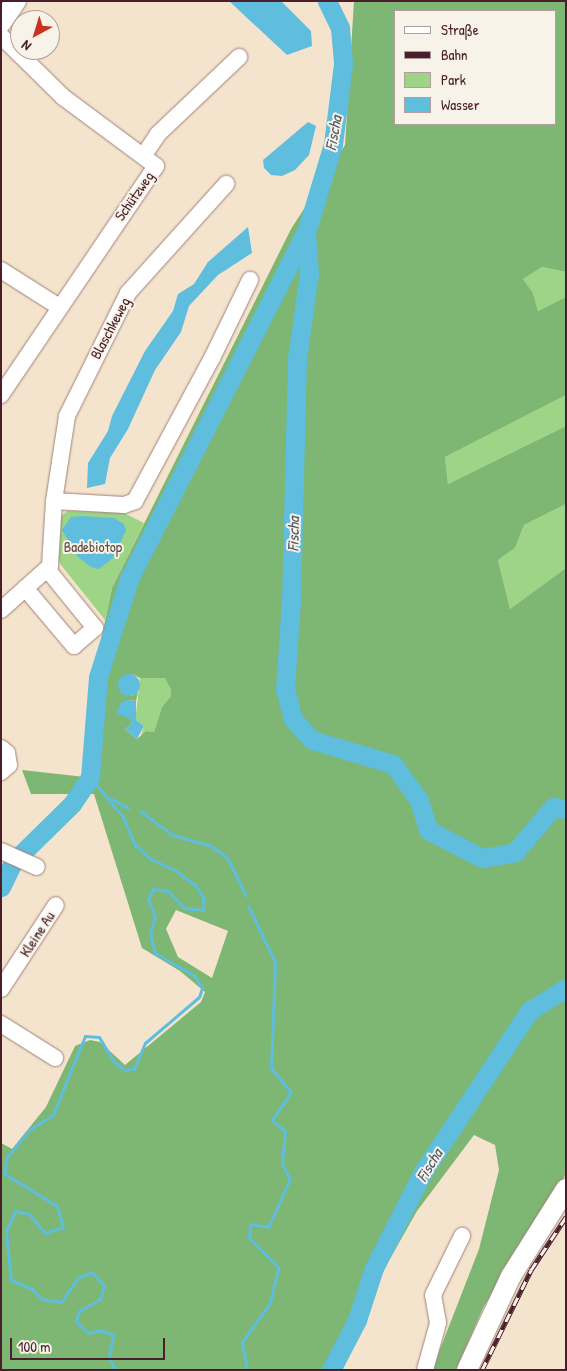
<!DOCTYPE html>
<html>
<head>
<meta charset="utf-8">
<style>
  body { margin:0 }
  #map { position:relative; width:567px; height:1371px; overflow:hidden; background:#f5e4cd; font-family:"Patrick Hand",sans-serif }
  div>[style] { position:absolute }
  [style*='--x'] { left:calc(var(--x)*1px); top:calc(var(--y)*1px); width:calc(var(--w)*1px); rotate:calc(var(--a)*1deg) }
  .green>* { inset:0; background:#9dd486 }
  .forest>* { inset:0; background:#7eb673 }
  .water>* { inset:0; background:#5fbddd }
  .round { border-radius:50% }
  .stream>* { height:3px; margin:-1.5px; padding:0 1.5px; transform-origin:1.5px; border-radius:1.5px; background:#5fbddd }
  .river>* { height:19px; margin:-9.5px; padding:0 9.5px; transform-origin:9.5px; border-radius:9.5px; background:#5fbddd }
  .roads { filter:drop-shadow(0 0 1px #a0827c) drop-shadow(0 0 1px #a0827c) }
  .minor>* { height:16px; margin:-8px; padding:0 8px; transform-origin:8px; border-radius:8px; background:#fff }
  .major>* { height:20px; margin:-10px; padding:0 10px; transform-origin:10px; border-radius:10px; background:#fff }
  .rail>* { height:5px; margin-top:-2.5px; transform-origin:0; background:repeating-linear-gradient(90deg,#f7f3e8 0 9px,#4a1f2b 0 18px); box-sizing:border-box; border-block:1px solid #4a1f2b }
  span { translate:-50% -50%; white-space:nowrap; text-align:center; line-height:1.15; -webkit-text-stroke:4px #f7f3e8; paint-order:stroke }
  .street-label { font-size:15px; color:#4a1f2b }
  .park-label { font-size:15px; color:#5f4c42 }
  .water-label { font-size:16px; color:#515669; font-style:italic }
  .frame { position:absolute; inset:0; border:2px solid #4a1f2b; pointer-events:none }
  .legend { position:absolute; left:394px; top:10px; width:162px; height:115px; box-sizing:border-box; background:#f7f3e8; border:1px solid #b29e9c; margin:0; padding:6px 9px; list-style:none; font-size:15px; color:#4a1f2b }
  .legend li { display:flex; align-items:center; gap:10px; height:25px }
  .legend b { width:25px; border:1px solid #b29e9c }
  .north { position:absolute; left:10px; top:10px; width:50px; height:50px; box-sizing:border-box; background:#f7f3e8; border:1px solid #b29e9c; border-radius:50%; rotate:219deg; font-size:14px; font-weight:700; line-height:20px; text-align:center; color:#4a1f2b }
  .north::after { content:''; display:block; margin:auto; width:18px; height:22px; background:#c8321e; clip-path:polygon(50% 0,100% 100%,50% 72%,0 100%) }
  .scale { position:absolute; left:10px; top:1338px; width:155px; height:22px; box-sizing:border-box; border:2px solid #4a1f2b; border-top:0; padding-left:6px; font-size:15px; line-height:18px; white-space:nowrap; color:#4a1f2b; -webkit-text-stroke:4px #f7f3e8; paint-order:stroke }
</style>
</head>
<body>
<div id="map">
  <div class="green">
    <div style="clip-path:polygon(542px 267px,566px 272px,566px 297px,538px 311px,533px 293px,523px 279px)"></div>
    <div style="clip-path:polygon(566px 395px,566px 426px,448px 484px,445px 457px)"></div>
    <div style="clip-path:polygon(566px 504px,566px 568px,510px 609px,498px 560px,515px 548px,524px 525px)"></div>
    <div style="clip-path:polygon(67px 511px,122px 512px,144px 523px,112px 588px,105px 620px,61px 565px,55px 551px,58px 519px)"></div>
    <div style="clip-path:polygon(140px 678px,165px 678px,171px 690px,171px 696px,162px 707px,154px 732px,146px 731px,141px 735px,144px 726px,136px 720px,136px 714px)"></div>
  </div>
  <div class="forest">
    <div style="clip-path:polygon(evenodd,354px 1px,566px 1px,566px 272px,542px 267px,523px 279px,533px 293px,538px 311px,566px 297px,566px 395px,445px 457px,448px 484px,566px 426px,566px 504px,524px 525px,515px 548px,498px 560px,510px 609px,566px 568px,566px 1174px,483px 1308px,456px 1370px,432px 1370px,479px 1249px,499px 1170px,495px 1145px,474px 1135px,417px 1211px,327px 1370px,1px 1370px,1px 1143px,12px 1149px,46px 1107px,75px 1046px,90px 1040px,100px 1042px,125px 1065px,201px 1002px,205px 992px,180px 971px,142px 948px,94px 794px,31px 794px,22px 770px,85px 777px,95px 669px,112px 588px,291px 229px,345px 145px,354px 1px,396px 11px,556px 11px,556px 124px,396px 124px,396px 11px,354px 1px,132px 674px,140px 678px,165px 678px,171px 690px,171px 696px,162px 707px,154px 732px,146px 731px,137px 739px,125px 729px,132px 724px,127px 700px,136px 701px,138px 692px,132px 696px,132px 674px,354px 1px,176px 910px,228px 931px,212px 978px,178px 957px,166px 929px,176px 910px)"></div>
  </div>
  <div class="water">
    <div style="clip-path:polygon(229px 1px,281px 1px,311px 31px,312px 46px,287px 55px)"></div>
    <div style="clip-path:polygon(308px 122px,316px 126px,309px 155px,295px 170px,282px 176px,271px 175px,264px 168px,263px 160px)"></div>
    <div style="clip-path:polygon(248px 227px,252px 253px,218px 275px,189px 306px,181px 332px,155px 370px,128px 429px,110px 458px,105px 484px,87px 488px,88px 463px,108px 431px,112px 416px,145px 351px,173px 311px,178px 294px,194px 284px,208px 262px)"></div>
    <div style="clip-path:polygon(82px 516px,114px 518px,124px 524px,126px 530px,113px 558px,99px 569px,91px 567px,78px 557px,62px 530px,71px 517px)"></div>
    <div class="round" style="left:118px;top:674px;width:22px;height:22px"></div>
    <div style="clip-path:polygon(127px 700px,136px 701px,136px 720px,144px 726px,137px 739px,125px 729px,132px 724px,129px 718px,117px 714px,120px 703px)"></div>
  </div>
  <div class="stream">
    <div style="--x:90;--y:777;--w:52;--a:50.5"></div>
    <div style="--x:123;--y:817;--w:30;--a:67"></div>
    <div style="--x:135;--y:845;--w:21;--a:41"></div>
    <div style="--x:151;--y:859;--w:26;--a:25"></div>
    <div style="--x:175;--y:870;--w:25;--a:37"></div>
    <div style="--x:195;--y:885;--w:14;--a:56"></div>
    <div style="--x:203;--y:897;--w:13;--a:86"></div>
    <div style="--x:204;--y:910;--w:20;--a:-174"></div>
    <div style="--x:184;--y:908;--w:23;--a:-133"></div>
    <div style="--x:168;--y:891;--w:15;--a:-172"></div>
    <div style="--x:153;--y:889;--w:11;--a:117"></div>
    <div style="--x:148;--y:899;--w:18;--a:68"></div>
    <div style="--x:155;--y:916;--w:18;--a:106"></div>
    <div style="--x:150;--y:933;--w:21;--a:76"></div>
    <div style="--x:155;--y:953;--w:46;--a:29.9"></div>
    <div style="--x:195;--y:976;--w:14;--a:60"></div>
    <div style="--x:202;--y:988;--w:9;--a:108"></div>
    <div style="--x:199;--y:997;--w:71;--a:139.6"></div>
    <div style="--x:145;--y:1043;--w:28;--a:113"></div>
    <div style="--x:134;--y:1069;--w:9;--a:174"></div>
    <div style="--x:125;--y:1070;--w:14;--a:-144"></div>
    <div style="--x:114;--y:1062;--w:29;--a:-121"></div>
    <div style="--x:99;--y:1037;--w:14;--a:-176"></div>
    <div style="--x:85;--y:1036;--w:85;--a:112.1"></div>
    <div style="--x:53;--y:1115;--w:28;--a:148"></div>
    <div style="--x:29;--y:1130;--w:36;--a:129"></div>
    <div style="--x:6;--y:1158;--w:16;--a:94"></div>
    <div style="--x:5;--y:1174;--w:61;--a:31.6"></div>
    <div style="--x:57;--y:1206;--w:22;--a:74"></div>
    <div style="--x:63;--y:1227;--w:19;--a:162"></div>
    <div style="--x:45;--y:1233;--w:25;--a:-130"></div>
    <div style="--x:29;--y:1214;--w:14;--a:-168"></div>
    <div style="--x:15;--y:1211;--w:22;--a:114"></div>
    <div style="--x:6;--y:1231;--w:49;--a:84.2"></div>
    <div style="--x:11;--y:1280;--w:23;--a:23"></div>
    <div style="--x:32;--y:1289;--w:14;--a:45"></div>
    <div style="--x:42;--y:1299;--w:19;--a:9"></div>
    <div style="--x:61;--y:1302;--w:29;--a:-55"></div>
    <div style="--x:78;--y:1278;--w:15;--a:-23"></div>
    <div style="--x:92;--y:1272;--w:18;--a:49"></div>
    <div style="--x:104;--y:1286;--w:14;--a:107"></div>
    <div style="--x:100;--y:1299;--w:24;--a:150"></div>
    <div style="--x:79;--y:1311;--w:11;--a:105"></div>
    <div style="--x:76;--y:1322;--w:16;--a:43"></div>
    <div style="--x:88;--y:1333;--w:12;--a:-14"></div>
    <div style="--x:100;--y:1330;--w:14;--a:21"></div>
    <div style="--x:113;--y:1335;--w:23;--a:100"></div>
    <div style="--x:109;--y:1358;--w:14;--a:60"></div>
    <div style="--x:110;--y:798;--w:21;--a:29"></div>
    <div style="--x:140;--y:811;--w:41;--a:36"></div>
    <div style="--x:173;--y:835;--w:40;--a:16"></div>
    <div style="--x:211;--y:846;--w:19;--a:35"></div>
    <div style="--x:227;--y:857;--w:43;--a:64"></div>
    <div style="--x:247;--y:1370;--w:28;--a:-100"></div>
    <div style="--x:242;--y:1342;--w:48;--a:-54.3"></div>
    <div style="--x:270;--y:1303;--w:37;--a:-77"></div>
    <div style="--x:278;--y:1267;--w:41;--a:-135"></div>
    <div style="--x:249;--y:1238;--w:14;--a:-86"></div>
    <div style="--x:250;--y:1224;--w:18;--a:9"></div>
    <div style="--x:268;--y:1227;--w:53;--a:-65.4"></div>
    <div style="--x:290;--y:1179;--w:17;--a:-118"></div>
    <div style="--x:282;--y:1164;--w:33;--a:-85"></div>
    <div style="--x:285;--y:1131;--w:17;--a:-140"></div>
    <div style="--x:272;--y:1120;--w:34;--a:-56"></div>
    <div style="--x:291;--y:1092;--w:31;--a:-130"></div>
    <div style="--x:271;--y:1068;--w:106;--a:-87.8"></div>
    <div style="--x:275;--y:962;--w:62;--a:-115.7"></div>
  </div>
  <div class="river">
    <div style="--x:327;--y:1;--w:30;--a:64"></div>
    <div style="--x:340;--y:28;--w:36;--a:85"></div>
    <div style="--x:343;--y:64;--w:81;--a:97.1"></div>
    <div style="--x:333;--y:144;--w:93;--a:106.9"></div>
    <div style="--x:306;--y:233;--w:40;--a:85.7"></div>
    <div style="--x:309;--y:273;--w:86;--a:98"></div>
    <div style="--x:297;--y:358;--w:243;--a:91.4"></div>
    <div style="--x:291;--y:601;--w:88;--a:93.9"></div>
    <div style="--x:285;--y:689;--w:31;--a:75"></div>
    <div style="--x:293;--y:719;--w:28;--a:48"></div>
    <div style="--x:312;--y:740;--w:84;--a:16.5"></div>
    <div style="--x:393;--y:764;--w:44;--a:54.2"></div>
    <div style="--x:419;--y:800;--w:31;--a:73"></div>
    <div style="--x:428;--y:830;--w:61;--a:27.4"></div>
    <div style="--x:482;--y:858;--w:34;--a:-10"></div>
    <div style="--x:515;--y:852;--w:59;--a:-49.8"></div>
    <div style="--x:553;--y:807;--w:13;--a:9"></div>
    <div style="--x:1;--y:887;--w:28;--a:-64"></div>
    <div style="--x:13;--y:862;--w:83;--a:-44.5"></div>
    <div style="--x:72;--y:804;--w:32;--a:-56"></div>
    <div style="--x:90;--y:777;--w:100;--a:-85.4"></div>
    <div style="--x:98;--y:677;--w:103;--a:-72.4"></div>
    <div style="--x:129;--y:579;--w:387;--a:-63"></div>
    <div style="--x:331;--y:1370;--w:56;--a:-62.5"></div>
    <div style="--x:357;--y:1320;--w:55;--a:-71.9"></div>
    <div style="--x:374;--y:1268;--w:108;--a:-63"></div>
    <div style="--x:423;--y:1172;--w:193;--a:-56.6"></div>
    <div style="--x:529;--y:1011;--w:44;--a:-31.9"></div>
  </div>
  <div class="roads">
    <div class="minor">
      <div style="--x:1;--y:36;--w:87;--a:44.5"></div>
      <div style="--x:63;--y:97;--w:116;--a:36.6"></div>
      <div style="--x:156;--y:166;--w:277;--a:124.1"></div>
      <div style="--x:144;--y:155;--w:25;--a:-56"></div>
      <div style="--x:158;--y:134;--w:112;--a:-43.5"></div>
      <div style="--x:1;--y:270;--w:69;--a:32.5"></div>
      <div style="--x:54;--y:501;--w:70;--a:3.3"></div>
      <div style="--x:124;--y:505;--w:12;--a:-20"></div>
      <div style="--x:135;--y:501;--w:162;--a:-61.7"></div>
      <div style="--x:212;--y:358;--w:87;--a:-64"></div>
      <div style="--x:25;--y:588;--w:76;--a:49.8"></div>
      <div style="--x:74;--y:646;--w:28;--a:-41"></div>
      <div style="--x:95;--y:628;--w:76;--a:-129.1"></div>
      <div style="--x:1;--y:610;--w:66;--a:-41.9"></div>
      <div style="--x:50;--y:566;--w:65;--a:-86.5"></div>
      <div style="--x:54;--y:501;--w:86;--a:-81.3"></div>
      <div style="--x:67;--y:416;--w:137;--a:-63.6"></div>
      <div style="--x:128;--y:293;--w:147;--a:-48"></div>
      <div style="--x:1;--y:748;--w:8;--a:40"></div>
      <div style="--x:7;--y:753;--w:12;--a:81"></div>
      <div style="--x:9;--y:765;--w:11;--a:139"></div>
      <div style="--x:1;--y:851;--w:39;--a:24"></div>
      <div style="--x:1;--y:989;--w:100;--a:-56.8"></div>
      <div style="--x:1;--y:1024;--w:64;--a:32.2"></div>
      <div style="--x:425;--y:1370;--w:49;--a:-74.5"></div>
      <div style="--x:438;--y:1323;--w:28;--a:-100"></div>
      <div style="--x:433;--y:1295;--w:66;--a:-63.8"></div>
    </div>
    <div class="major">
      <div style="--x:1;--y:23;--w:27;--a:-56"></div>
      <div style="--x:467;--y:1370;--w:104;--a:-64.9"></div>
      <div style="--x:511;--y:1276;--w:103;--a:-57.7"></div>
    </div>
  </div>
  <div class="rail">
    <div style="--x:482;--y:1370;--w:111;--a:-63.9"></div>
    <div style="--x:531;--y:1270;--w:64;--a:-56.6"></div>
  </div>
  <div class="street-label">
    <span style="left:134px;top:196px;rotate:-55deg">Schützweg</span>
    <span style="left:110px;top:328px;rotate:-62deg">Blaschkeweg</span>
    <span style="left:37px;top:934px;rotate:-57deg">Kleine Au</span>
  </div>
  <div class="park-label">
    <span style="left:93px;top:547px">Badebiotop</span>
  </div>
  <div class="water-label">
    <span style="left:333px;top:133px;rotate:-80deg">Fischa</span>
    <span style="left:293px;top:534px;rotate:-89deg">Fischa</span>
    <span style="left:429px;top:1165px;rotate:-59deg">Fischa</span>
  </div>
  <div class="frame"></div>
  <ul class="legend">
  <li><b style="height:6px;background:#fff"></b>Straße</li>
  <li><b style="height:6px;background:#4a1f2b"></b>Bahn</li>
  <li><b style="height:14px;background:#9dd486"></b>Park</li>
  <li><b style="height:14px;background:#5fbddd"></b>Wasser</li>
  </ul>
  <div class="north">N</div>
  <div class="scale">100 m</div>
</div>
</body>
</html>
